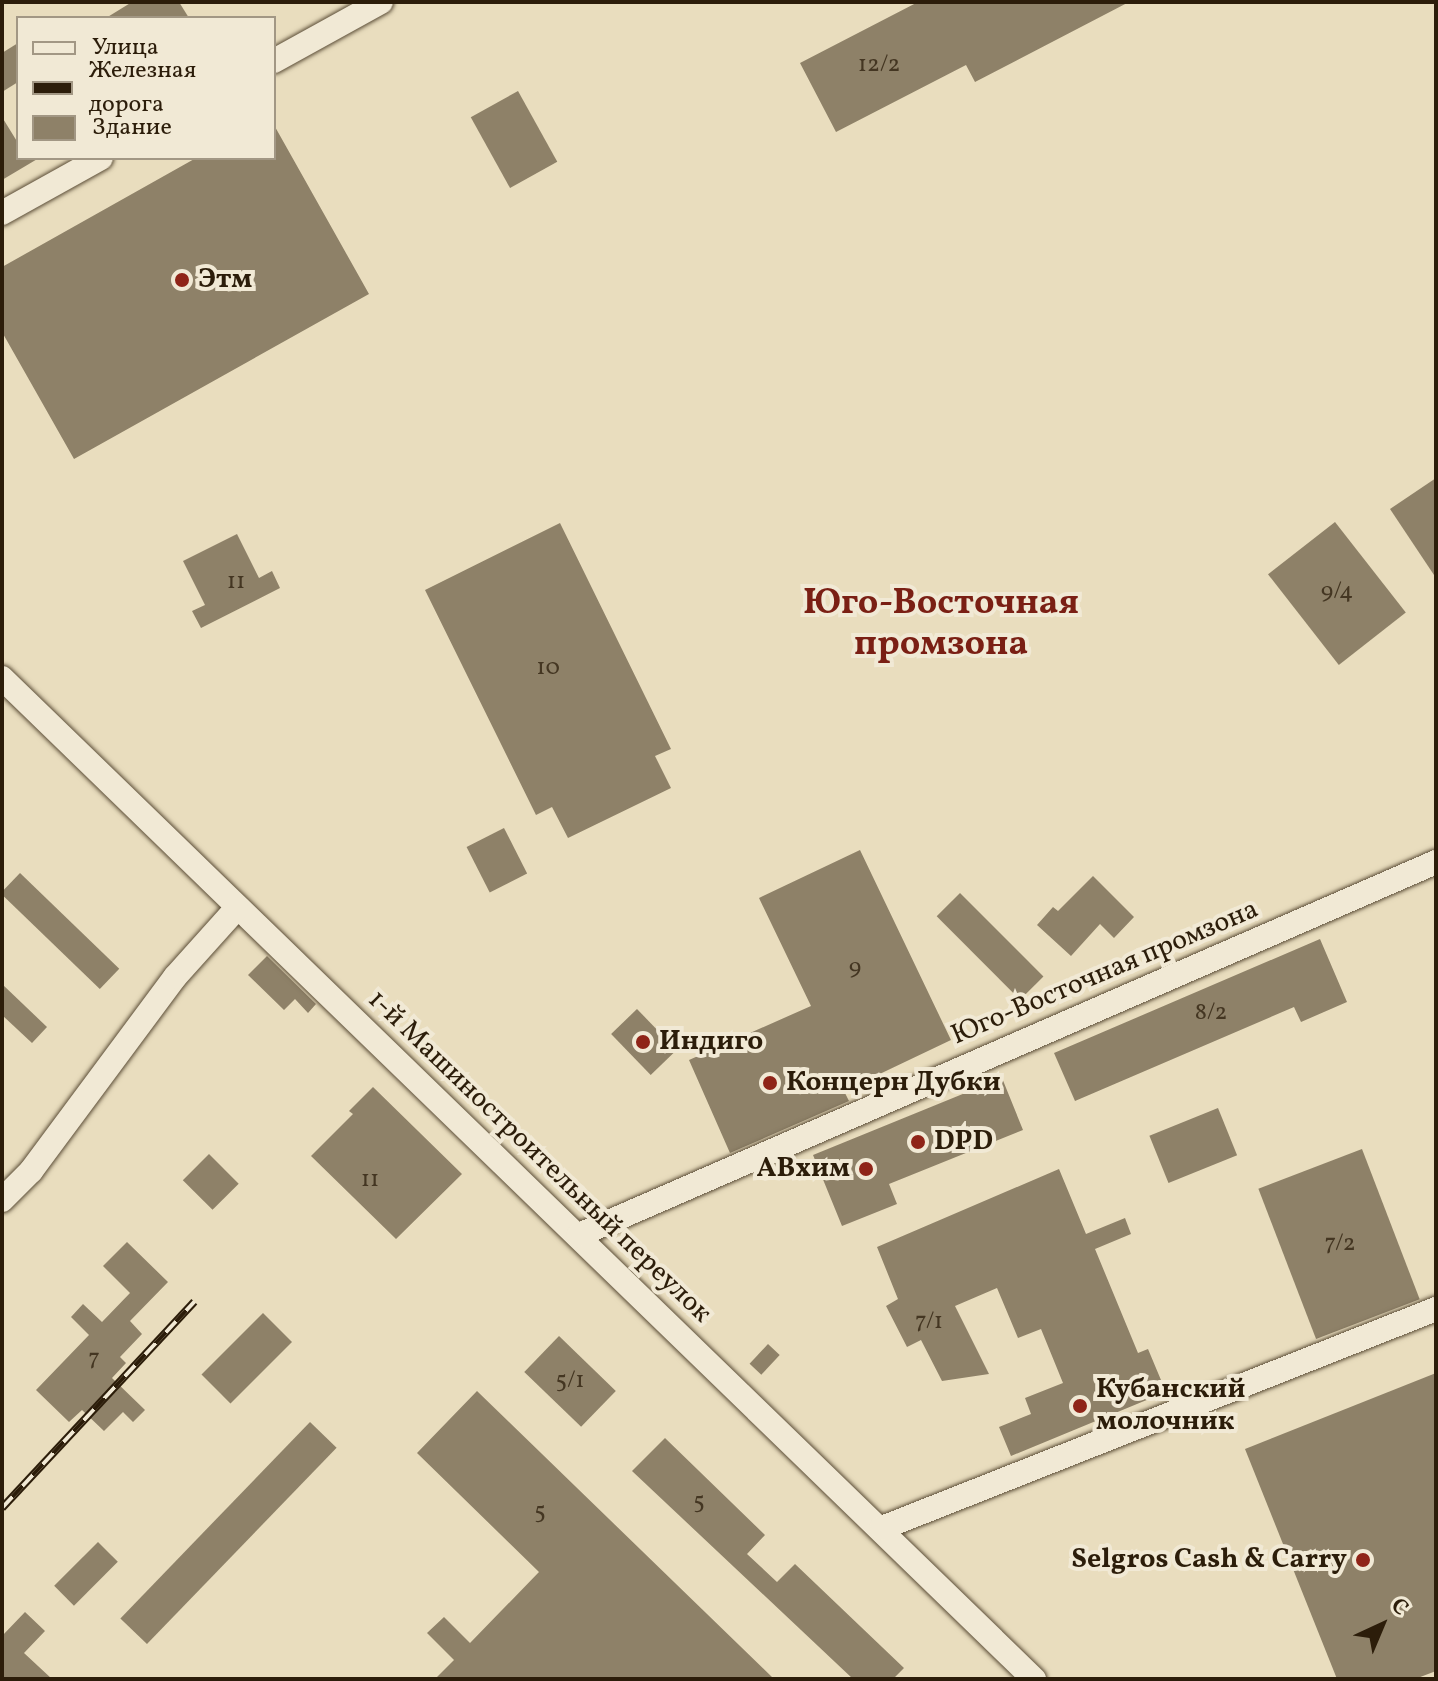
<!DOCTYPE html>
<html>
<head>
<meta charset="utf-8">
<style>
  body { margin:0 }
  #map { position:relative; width:1438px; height:1681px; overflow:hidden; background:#e9ddbe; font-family:Vollkorn,serif }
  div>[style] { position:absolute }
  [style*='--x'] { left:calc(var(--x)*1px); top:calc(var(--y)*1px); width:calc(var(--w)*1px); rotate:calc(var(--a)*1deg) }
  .building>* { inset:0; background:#8e8168; transform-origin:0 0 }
  .roads { filter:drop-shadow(0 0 2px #5b4d37) drop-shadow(0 0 2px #5b4d37) }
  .minor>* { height:24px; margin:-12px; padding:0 12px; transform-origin:12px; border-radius:12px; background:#f1e9d5 }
  .rail>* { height:8px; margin-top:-4px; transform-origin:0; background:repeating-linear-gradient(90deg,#f1e9d5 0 15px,#2c1d0a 0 30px); box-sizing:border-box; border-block:2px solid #2c1d0a }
  .dots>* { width:22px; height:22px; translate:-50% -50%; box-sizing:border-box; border:4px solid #f1e9d5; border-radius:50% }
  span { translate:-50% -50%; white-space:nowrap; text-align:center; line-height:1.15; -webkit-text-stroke:8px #f1e9d5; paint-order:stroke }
  .number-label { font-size:24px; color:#443622 }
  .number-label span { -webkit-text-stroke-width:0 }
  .poi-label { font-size:28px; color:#2c1d0a; font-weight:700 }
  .left { translate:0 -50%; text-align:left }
  .right { translate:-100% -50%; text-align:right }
  .street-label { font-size:28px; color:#2c1d0a }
  .district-label { font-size:36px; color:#7a1f14; font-weight:700 }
  .frame { position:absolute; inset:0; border:4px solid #2c1d0a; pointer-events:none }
  .legend { position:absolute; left:16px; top:16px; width:260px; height:144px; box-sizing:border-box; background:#f1e9d5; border:2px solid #a29784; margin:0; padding:10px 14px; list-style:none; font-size:24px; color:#2c1d0a }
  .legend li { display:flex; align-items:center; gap:16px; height:40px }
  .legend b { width:40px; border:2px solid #a29784 }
  .north { position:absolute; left:1342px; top:1585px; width:80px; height:80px; -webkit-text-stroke:6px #f1e9d5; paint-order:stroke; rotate:44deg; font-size:22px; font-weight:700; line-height:32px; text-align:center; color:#2c1d0a }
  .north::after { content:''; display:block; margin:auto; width:28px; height:36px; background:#2c1d0a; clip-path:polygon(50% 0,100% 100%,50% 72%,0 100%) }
</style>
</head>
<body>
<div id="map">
  <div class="building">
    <div style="clip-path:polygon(132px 2px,179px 2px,189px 18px,106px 18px)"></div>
    <div style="clip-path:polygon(918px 2px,1129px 2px,975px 82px,966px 65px,836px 132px,800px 63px)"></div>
    <div style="clip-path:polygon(18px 43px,18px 82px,2px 92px,2px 53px)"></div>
    <div style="left:518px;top:91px;width:81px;height:54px;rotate:61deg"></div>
    <div style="clip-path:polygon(2px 117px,18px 143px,18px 158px,39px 158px,2px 180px)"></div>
    <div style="clip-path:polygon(274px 125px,369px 294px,74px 459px,2px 332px,2px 267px,196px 158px,274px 158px)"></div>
    <div style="clip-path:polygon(1436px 478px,1436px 578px,1390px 509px)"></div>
    <div style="left:1335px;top:522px;width:115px;height:85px;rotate:52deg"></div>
    <div style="clip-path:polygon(560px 523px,671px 749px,655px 756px,671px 788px,568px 838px,552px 807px,536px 815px,425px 590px)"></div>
    <div style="clip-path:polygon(237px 534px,259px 578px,272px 571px,280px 588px,201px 628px,192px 611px,205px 605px,183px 561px)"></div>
    <div style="left:504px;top:828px;width:51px;height:42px;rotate:63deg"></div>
    <div style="clip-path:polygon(860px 850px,951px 1040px,844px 1091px,849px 1101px,730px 1153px,689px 1060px,811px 1006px,759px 898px)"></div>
    <div style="left:20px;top:873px;width:138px;height:28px;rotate:44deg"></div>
    <div style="clip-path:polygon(1093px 876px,1134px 917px,1114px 938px,1100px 924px,1071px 956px,1037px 925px,1053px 907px,1058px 911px)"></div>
    <div style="left:960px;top:893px;width:118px;height:33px;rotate:45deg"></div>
    <div style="clip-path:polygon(1320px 939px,1347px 1002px,1301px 1022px,1294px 1007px,1075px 1101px,1054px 1053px)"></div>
    <div style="clip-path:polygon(267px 956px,316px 1004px,308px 1013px,295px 999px,284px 1010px,248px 975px)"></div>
    <div style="clip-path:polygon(2px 984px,47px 1027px,32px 1043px,2px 1015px)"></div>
    <div style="left:637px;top:1009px;width:57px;height:36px;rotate:46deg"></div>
    <div style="clip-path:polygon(1002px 1078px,1023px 1130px,889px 1184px,897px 1204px,842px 1226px,813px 1155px)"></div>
    <div style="clip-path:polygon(373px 1087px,462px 1174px,396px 1239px,311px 1156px,353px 1114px,349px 1111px)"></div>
    <div style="left:1218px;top:1108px;width:51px;height:74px;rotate:68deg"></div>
    <div style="left:1362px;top:1149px;width:161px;height:111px;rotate:69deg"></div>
    <div style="left:209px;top:1154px;width:42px;height:37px;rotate:45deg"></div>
    <div style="clip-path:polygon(1059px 1169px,1086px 1234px,1125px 1218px,1131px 1234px,1095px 1249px,1138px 1353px,1148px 1349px,1166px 1392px,1011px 1456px,999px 1427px,1031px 1414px,1025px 1398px,1063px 1383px,1041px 1329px,1018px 1338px,997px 1288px,955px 1306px,989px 1374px,942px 1381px,921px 1340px,907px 1347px,886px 1306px,898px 1299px,877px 1247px)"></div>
    <div style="clip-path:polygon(127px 1242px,168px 1282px,130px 1321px,142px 1334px,120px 1357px,126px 1363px,112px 1378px,145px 1410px,133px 1422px,123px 1412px,104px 1431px,82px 1410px,69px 1422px,36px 1390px,89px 1335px,71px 1317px,83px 1304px,102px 1322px,130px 1293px,103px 1266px)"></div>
    <div style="left:263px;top:1313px;width:41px;height:87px;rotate:45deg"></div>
    <div style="left:559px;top:1336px;width:79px;height:50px;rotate:44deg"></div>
    <div style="left:768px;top:1344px;width:16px;height:27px;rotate:43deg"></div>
    <div style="clip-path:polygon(1436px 1373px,1436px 1671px,1415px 1679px,1337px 1679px,1245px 1449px)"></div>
    <div style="clip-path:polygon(477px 1391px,774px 1679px,435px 1679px,454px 1660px,427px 1633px,444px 1617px,470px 1643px,539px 1572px,417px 1453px)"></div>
    <div style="left:310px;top:1422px;width:37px;height:273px;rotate:44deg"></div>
    <div style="clip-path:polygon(665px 1438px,765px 1535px,747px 1554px,777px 1582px,795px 1564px,904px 1668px,893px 1679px,853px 1679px,632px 1471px)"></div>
    <div style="left:98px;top:1542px;width:28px;height:62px;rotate:45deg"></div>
    <div style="clip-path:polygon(25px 1612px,45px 1631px,24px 1653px,52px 1679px,2px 1679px,2px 1636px)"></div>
  </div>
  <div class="roads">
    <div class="minor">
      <div style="--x:274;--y:61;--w:122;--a:-28.9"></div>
      <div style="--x:2;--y:213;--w:113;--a:-29.1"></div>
      <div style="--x:2;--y:678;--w:1438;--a:44.13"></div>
      <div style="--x:2;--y:1200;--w:41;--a:-45"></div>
      <div style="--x:31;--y:1171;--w:242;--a:-53.4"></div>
      <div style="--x:175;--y:977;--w:91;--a:-48.1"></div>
      <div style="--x:579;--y:1235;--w:935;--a:-23.52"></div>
      <div style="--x:882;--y:1528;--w:596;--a:-21.57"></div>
    </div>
  </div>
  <div class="rail">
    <div style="--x:2;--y:1508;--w:282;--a:-47"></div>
  </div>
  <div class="dots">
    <div style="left:182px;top:280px;background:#8f2418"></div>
    <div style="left:643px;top:1042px;background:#8f2418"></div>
    <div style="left:770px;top:1083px;background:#8f2418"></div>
    <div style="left:918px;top:1142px;background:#8f2418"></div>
    <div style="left:866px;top:1169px;background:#8f2418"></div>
    <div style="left:1080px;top:1406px;background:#8f2418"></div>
    <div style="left:1363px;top:1560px;background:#8f2418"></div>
  </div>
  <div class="number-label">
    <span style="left:879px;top:66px">12/2</span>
    <span style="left:236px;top:583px">11</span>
    <span style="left:1337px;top:593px">9/4</span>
    <span style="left:548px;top:669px">10</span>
    <span style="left:855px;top:969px">9</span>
    <span style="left:1211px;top:1014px">8/2</span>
    <span style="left:370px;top:1181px">11</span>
    <span style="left:1340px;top:1245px">7/2</span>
    <span style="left:929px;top:1323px">7/1</span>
    <span style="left:94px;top:1360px">7</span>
    <span style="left:570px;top:1382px">5/1</span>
    <span style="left:699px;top:1503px">5</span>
    <span style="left:540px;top:1513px">5</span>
  </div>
  <div class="poi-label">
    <span class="left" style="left:198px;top:280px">Этм</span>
    <span class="left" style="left:659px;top:1042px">Индиго</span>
    <span class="left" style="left:786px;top:1083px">Концерн Дубки</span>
    <span class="left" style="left:934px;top:1142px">DPD</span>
    <span class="right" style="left:850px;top:1169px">АВхим</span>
    <span class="left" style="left:1096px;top:1406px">Кубанский<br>молочник</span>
    <span class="right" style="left:1347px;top:1560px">Selgros Cash &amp; Carry</span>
  </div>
  <div class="street-label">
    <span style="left:1105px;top:973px;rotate:-23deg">Юго-Восточная промзона</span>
    <span style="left:539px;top:1157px;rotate:44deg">1-й Машиностроительный переулок</span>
  </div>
  <div class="district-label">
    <span style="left:941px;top:625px">Юго-Восточная<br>промзона</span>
  </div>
  <div class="frame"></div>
  <ul class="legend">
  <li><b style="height:10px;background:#f1e9d5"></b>Улица</li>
  <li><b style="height:10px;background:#2c1d0a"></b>Железная дорога</li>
  <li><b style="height:22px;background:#8e8168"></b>Здание</li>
  </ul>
  <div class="north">С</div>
</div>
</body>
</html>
